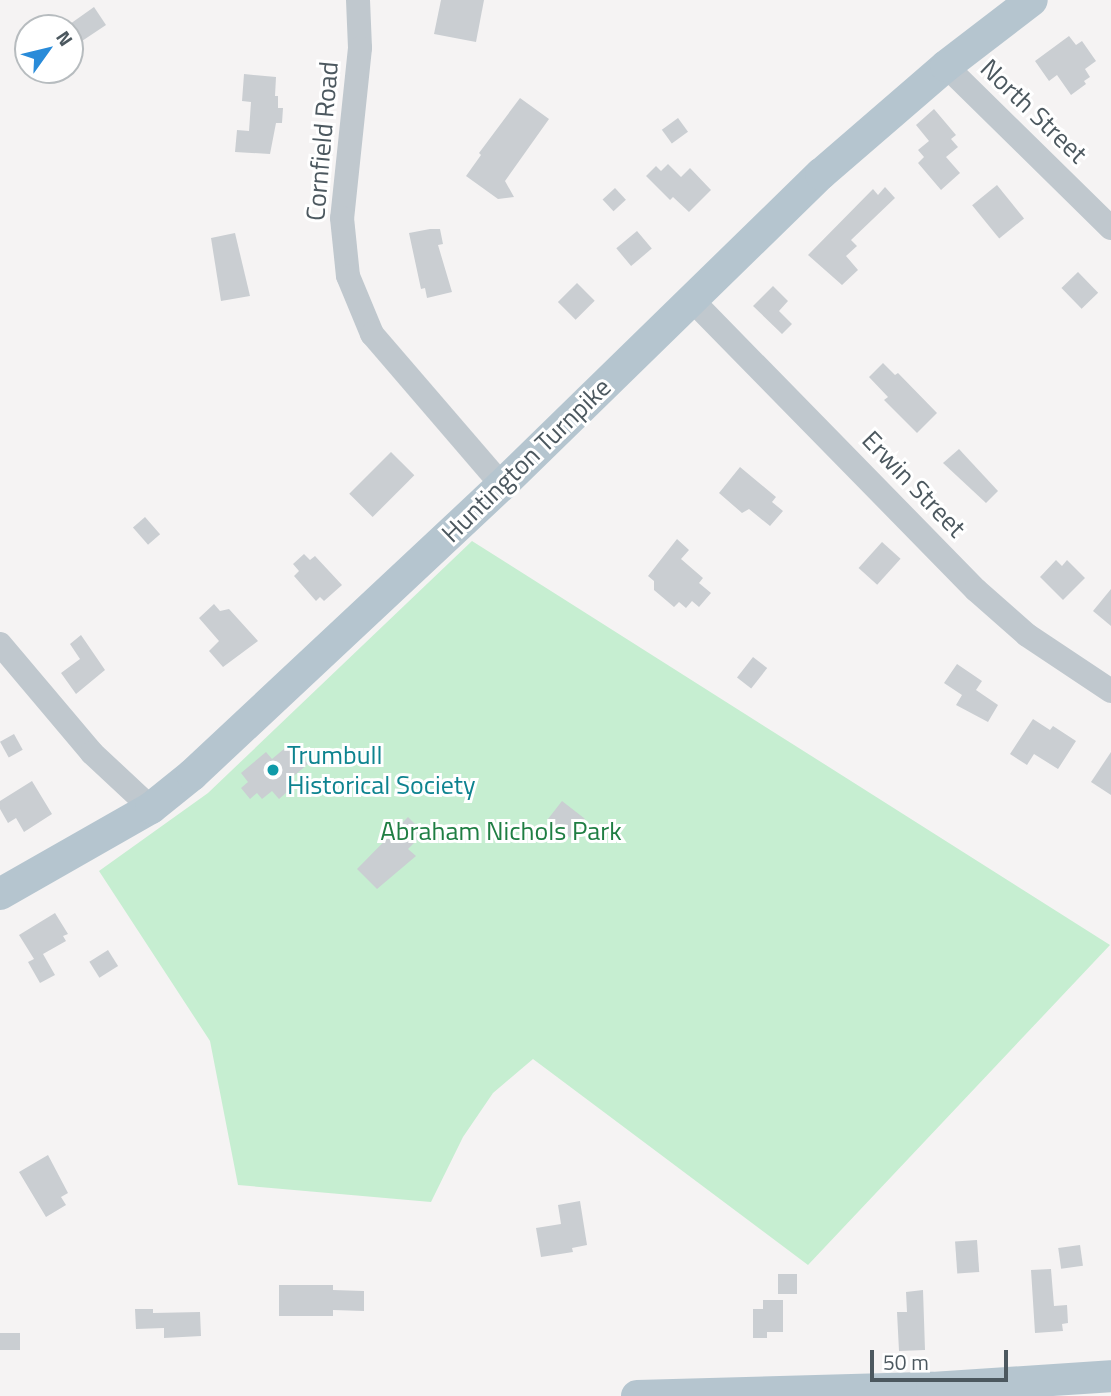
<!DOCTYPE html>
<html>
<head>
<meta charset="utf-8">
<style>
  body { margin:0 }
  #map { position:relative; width:1111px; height:1396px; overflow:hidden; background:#f5f3f3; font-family:"Titillium Web",sans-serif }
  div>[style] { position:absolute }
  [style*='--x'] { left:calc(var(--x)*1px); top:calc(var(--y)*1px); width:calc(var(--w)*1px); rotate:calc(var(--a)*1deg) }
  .green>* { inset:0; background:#c6eed1 }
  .building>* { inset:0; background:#caced2; transform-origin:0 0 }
  .minor>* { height:24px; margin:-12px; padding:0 12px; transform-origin:12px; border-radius:12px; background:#c0c8ce }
  .major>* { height:32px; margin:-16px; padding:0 16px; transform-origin:16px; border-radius:16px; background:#b5c5cf }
  .dots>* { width:19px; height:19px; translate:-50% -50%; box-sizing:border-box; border:4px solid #fff; border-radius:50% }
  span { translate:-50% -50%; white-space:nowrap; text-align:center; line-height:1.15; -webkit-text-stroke:6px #fff; paint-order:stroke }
  .street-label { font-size:26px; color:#4c585f }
  .culture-label { font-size:26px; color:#0d838f }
  .left { translate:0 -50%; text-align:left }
  .park-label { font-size:26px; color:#1f7e43 }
  .north { position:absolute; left:14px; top:14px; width:70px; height:70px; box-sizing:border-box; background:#fff; border:2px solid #b7bcbf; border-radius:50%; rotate:56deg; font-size:19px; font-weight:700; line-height:28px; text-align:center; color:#4c585f }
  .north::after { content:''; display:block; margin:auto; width:24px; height:32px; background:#298bd9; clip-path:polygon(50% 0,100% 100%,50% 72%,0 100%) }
  .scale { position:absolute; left:870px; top:1350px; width:138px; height:32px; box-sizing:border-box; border:4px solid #4c585f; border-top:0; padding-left:9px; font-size:21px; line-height:24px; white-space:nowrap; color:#4c585f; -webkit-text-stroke:5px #fff; paint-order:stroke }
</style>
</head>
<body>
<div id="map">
  <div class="green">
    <div style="clip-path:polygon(472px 541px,1110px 945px,808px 1265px,533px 1059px,493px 1093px,463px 1137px,431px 1202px,238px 1185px,210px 1041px,99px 871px,208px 793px)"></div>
  </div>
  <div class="building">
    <div style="clip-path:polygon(441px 0,484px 0,476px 42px,434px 34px)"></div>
    <div style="clip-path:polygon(94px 7px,106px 25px,70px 49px,70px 24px)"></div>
    <div style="clip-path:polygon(1069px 36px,1076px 45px,1082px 41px,1096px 61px,1085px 69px,1090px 77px,1084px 81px,1086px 84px,1071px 95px,1057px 75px,1049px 81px,1035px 61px)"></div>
    <div style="clip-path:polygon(244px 74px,276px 77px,275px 96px,278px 96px,278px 108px,283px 108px,282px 123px,276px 123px,270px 154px,235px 152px,237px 130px,249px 131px,251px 102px,242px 101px)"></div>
    <div style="clip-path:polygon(520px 98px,549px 119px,505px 181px,514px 197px,498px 199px,466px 176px,481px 155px,479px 153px)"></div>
    <div style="clip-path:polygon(934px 109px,956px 135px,951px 139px,958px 147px,946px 157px,960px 173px,941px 190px,918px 163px,924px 157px,918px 150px,929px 141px,916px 125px)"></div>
    <div style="left:678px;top:118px;width:17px;height:20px;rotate:54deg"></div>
    <div style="clip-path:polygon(668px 164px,681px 177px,690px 168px,711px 190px,689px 212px,673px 197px,670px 200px,646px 176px,656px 166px,661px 171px)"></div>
    <div style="left:997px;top:185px;width:43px;height:32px;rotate:51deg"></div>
    <div style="clip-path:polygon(885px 187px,895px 198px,851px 240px,857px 246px,846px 256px,858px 270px,842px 285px,808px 255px,873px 189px,878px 195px)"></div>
    <div style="left:615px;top:188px;width:16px;height:17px;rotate:47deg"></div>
    <div style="clip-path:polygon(430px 229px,440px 229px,443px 244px,438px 245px,452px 292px,427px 298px,425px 288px,421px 289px,409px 233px)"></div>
    <div style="left:637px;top:231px;width:23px;height:27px;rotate:50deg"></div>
    <div style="clip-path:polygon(235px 233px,250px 296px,221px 301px,211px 238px)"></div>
    <div style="left:1078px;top:272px;width:29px;height:23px;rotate:46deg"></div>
    <div style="left:577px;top:283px;width:25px;height:27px;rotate:45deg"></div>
    <div style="clip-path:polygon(773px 286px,788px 301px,779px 311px,792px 324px,782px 334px,753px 306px)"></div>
    <div style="clip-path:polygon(883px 363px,895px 375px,898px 373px,937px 413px,917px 433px,884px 400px,888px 397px,869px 377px)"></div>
    <div style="clip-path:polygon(959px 449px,998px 491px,986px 503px,943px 463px)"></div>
    <div style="left:391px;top:452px;width:33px;height:59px;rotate:45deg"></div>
    <div style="clip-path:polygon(740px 467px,776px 497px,772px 502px,783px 511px,770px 526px,749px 509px,742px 513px,719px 493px)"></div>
    <div style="left:145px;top:517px;width:23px;height:16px;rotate:49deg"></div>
    <div style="clip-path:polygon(677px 539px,689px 550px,681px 559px,703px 578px,699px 583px,711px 593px,699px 607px,692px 601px,686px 608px,679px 602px,674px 607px,654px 590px,654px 581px,648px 576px)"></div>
    <div style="left:882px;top:542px;width:25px;height:35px;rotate:42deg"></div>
    <div style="clip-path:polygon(304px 554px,310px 560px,315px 556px,342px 585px,324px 601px,320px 597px,316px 601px,294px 576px,299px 571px,293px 564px)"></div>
    <div style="clip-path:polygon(1056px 560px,1062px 566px,1067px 560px,1085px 578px,1063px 600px,1040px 577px)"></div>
    <div style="clip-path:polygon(1111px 589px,1111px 626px,1093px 611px)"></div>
    <div style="clip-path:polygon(214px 604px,220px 611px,229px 609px,258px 641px,223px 667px,209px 651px,219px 641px,199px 618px)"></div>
    <div style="clip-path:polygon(81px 635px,105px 670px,76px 694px,61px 673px,80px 659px,70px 644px)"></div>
    <div style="left:753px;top:657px;width:18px;height:26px;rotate:38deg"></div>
    <div style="clip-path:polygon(957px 664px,982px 681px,976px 690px,998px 705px,988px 722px,956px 705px,962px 695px,944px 683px)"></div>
    <div style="clip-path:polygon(1033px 719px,1050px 730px,1053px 726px,1076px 741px,1058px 769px,1034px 754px,1027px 765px,1010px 754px)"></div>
    <div style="left:14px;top:734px;width:18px;height:16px;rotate:61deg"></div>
    <div style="clip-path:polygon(291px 743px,308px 764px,289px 780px,294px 786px,279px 799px,272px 791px,262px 799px,257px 793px,250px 799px,241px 788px,248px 782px,241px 773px,266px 752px,272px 759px)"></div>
    <div style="clip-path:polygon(1111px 752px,1111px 795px,1091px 782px)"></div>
    <div style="clip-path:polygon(32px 781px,52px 814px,24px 832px,16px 818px,8px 823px,0 809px,0 801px)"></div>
    <div style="left:562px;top:801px;width:29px;height:24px;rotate:38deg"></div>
    <div style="clip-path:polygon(408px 817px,424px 833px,408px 849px,416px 856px,377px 889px,357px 869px)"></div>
    <div style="clip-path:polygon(55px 913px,68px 934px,63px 936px,66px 941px,43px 954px,55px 975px,40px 983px,28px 962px,34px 959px,19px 935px)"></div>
    <div style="left:108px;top:950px;width:19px;height:22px;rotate:58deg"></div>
    <div style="clip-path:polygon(48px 1155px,68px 1193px,61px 1197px,66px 1205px,46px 1217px,19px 1172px)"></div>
    <div style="clip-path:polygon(580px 1201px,587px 1245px,572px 1248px,573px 1252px,541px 1257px,536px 1228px,561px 1224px,558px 1205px)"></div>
    <div style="left:977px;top:1240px;width:32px;height:22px;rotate:86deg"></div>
    <div style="left:1080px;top:1245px;width:21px;height:22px;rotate:82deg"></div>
    <div style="clip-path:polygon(1051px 1269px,1054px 1306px,1067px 1305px,1068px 1323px,1062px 1324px,1063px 1331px,1035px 1333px,1031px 1270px)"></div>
    <div style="left:778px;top:1274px;width:19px;height:20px"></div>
    <div style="clip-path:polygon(279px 1285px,333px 1285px,333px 1290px,364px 1291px,364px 1311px,333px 1310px,333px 1316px,279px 1316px)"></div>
    <div style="clip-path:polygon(923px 1290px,925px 1350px,899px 1351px,897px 1312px,907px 1312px,906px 1292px)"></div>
    <div style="clip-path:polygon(763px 1300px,783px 1300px,783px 1332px,767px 1332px,767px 1338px,753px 1338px,753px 1309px,763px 1309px)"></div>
    <div style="clip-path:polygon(135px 1309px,153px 1309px,153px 1313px,200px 1312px,201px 1336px,164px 1338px,164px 1328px,136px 1329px)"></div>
    <div style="left:0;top:1333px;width:20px;height:17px"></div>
  </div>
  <div class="minor">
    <div style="--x:358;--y:0;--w:48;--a:87.6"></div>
    <div style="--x:360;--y:48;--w:171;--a:96"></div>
    <div style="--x:342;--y:218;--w:58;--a:84.1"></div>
    <div style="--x:348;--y:276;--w:63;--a:67.5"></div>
    <div style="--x:372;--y:334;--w:199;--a:49.3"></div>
    <div style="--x:946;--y:66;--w:231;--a:44.5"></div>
    <div style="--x:691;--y:299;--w:407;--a:45.6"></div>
    <div style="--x:976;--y:590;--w:68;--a:41.4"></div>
    <div style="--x:1027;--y:635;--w:101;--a:33.7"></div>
    <div style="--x:0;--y:644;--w:143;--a:49.8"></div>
    <div style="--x:92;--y:753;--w:81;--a:43"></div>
  </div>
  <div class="major">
    <div style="--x:0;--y:894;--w:174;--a:-29.7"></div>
    <div style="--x:151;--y:808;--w:53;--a:-38.8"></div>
    <div style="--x:192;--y:775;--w:424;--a:-43.1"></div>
    <div style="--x:502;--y:485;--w:446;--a:-44.3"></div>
    <div style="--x:821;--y:174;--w:165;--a:-40.8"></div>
    <div style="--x:946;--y:66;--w:108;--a:-37.5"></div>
    <div style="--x:637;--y:1396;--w:295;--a:-1.6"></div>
    <div style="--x:932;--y:1388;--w:179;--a:-3.8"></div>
  </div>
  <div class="dots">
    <div style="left:273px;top:770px;background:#0f9aa8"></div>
  </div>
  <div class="street-label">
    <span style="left:1034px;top:111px;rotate:44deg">North Street</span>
    <span style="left:322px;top:141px;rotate:-85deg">Cornfield Road</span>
    <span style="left:526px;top:460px;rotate:-44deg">Huntington Turnpike</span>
    <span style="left:914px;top:484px;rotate:46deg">Erwin Street</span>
  </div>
  <div class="culture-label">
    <span class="left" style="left:287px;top:770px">Trumbull<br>Historical Society</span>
  </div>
  <div class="park-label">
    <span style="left:501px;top:831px">Abraham Nichols Park</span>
  </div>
  <div class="north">N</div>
  <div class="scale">50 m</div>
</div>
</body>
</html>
